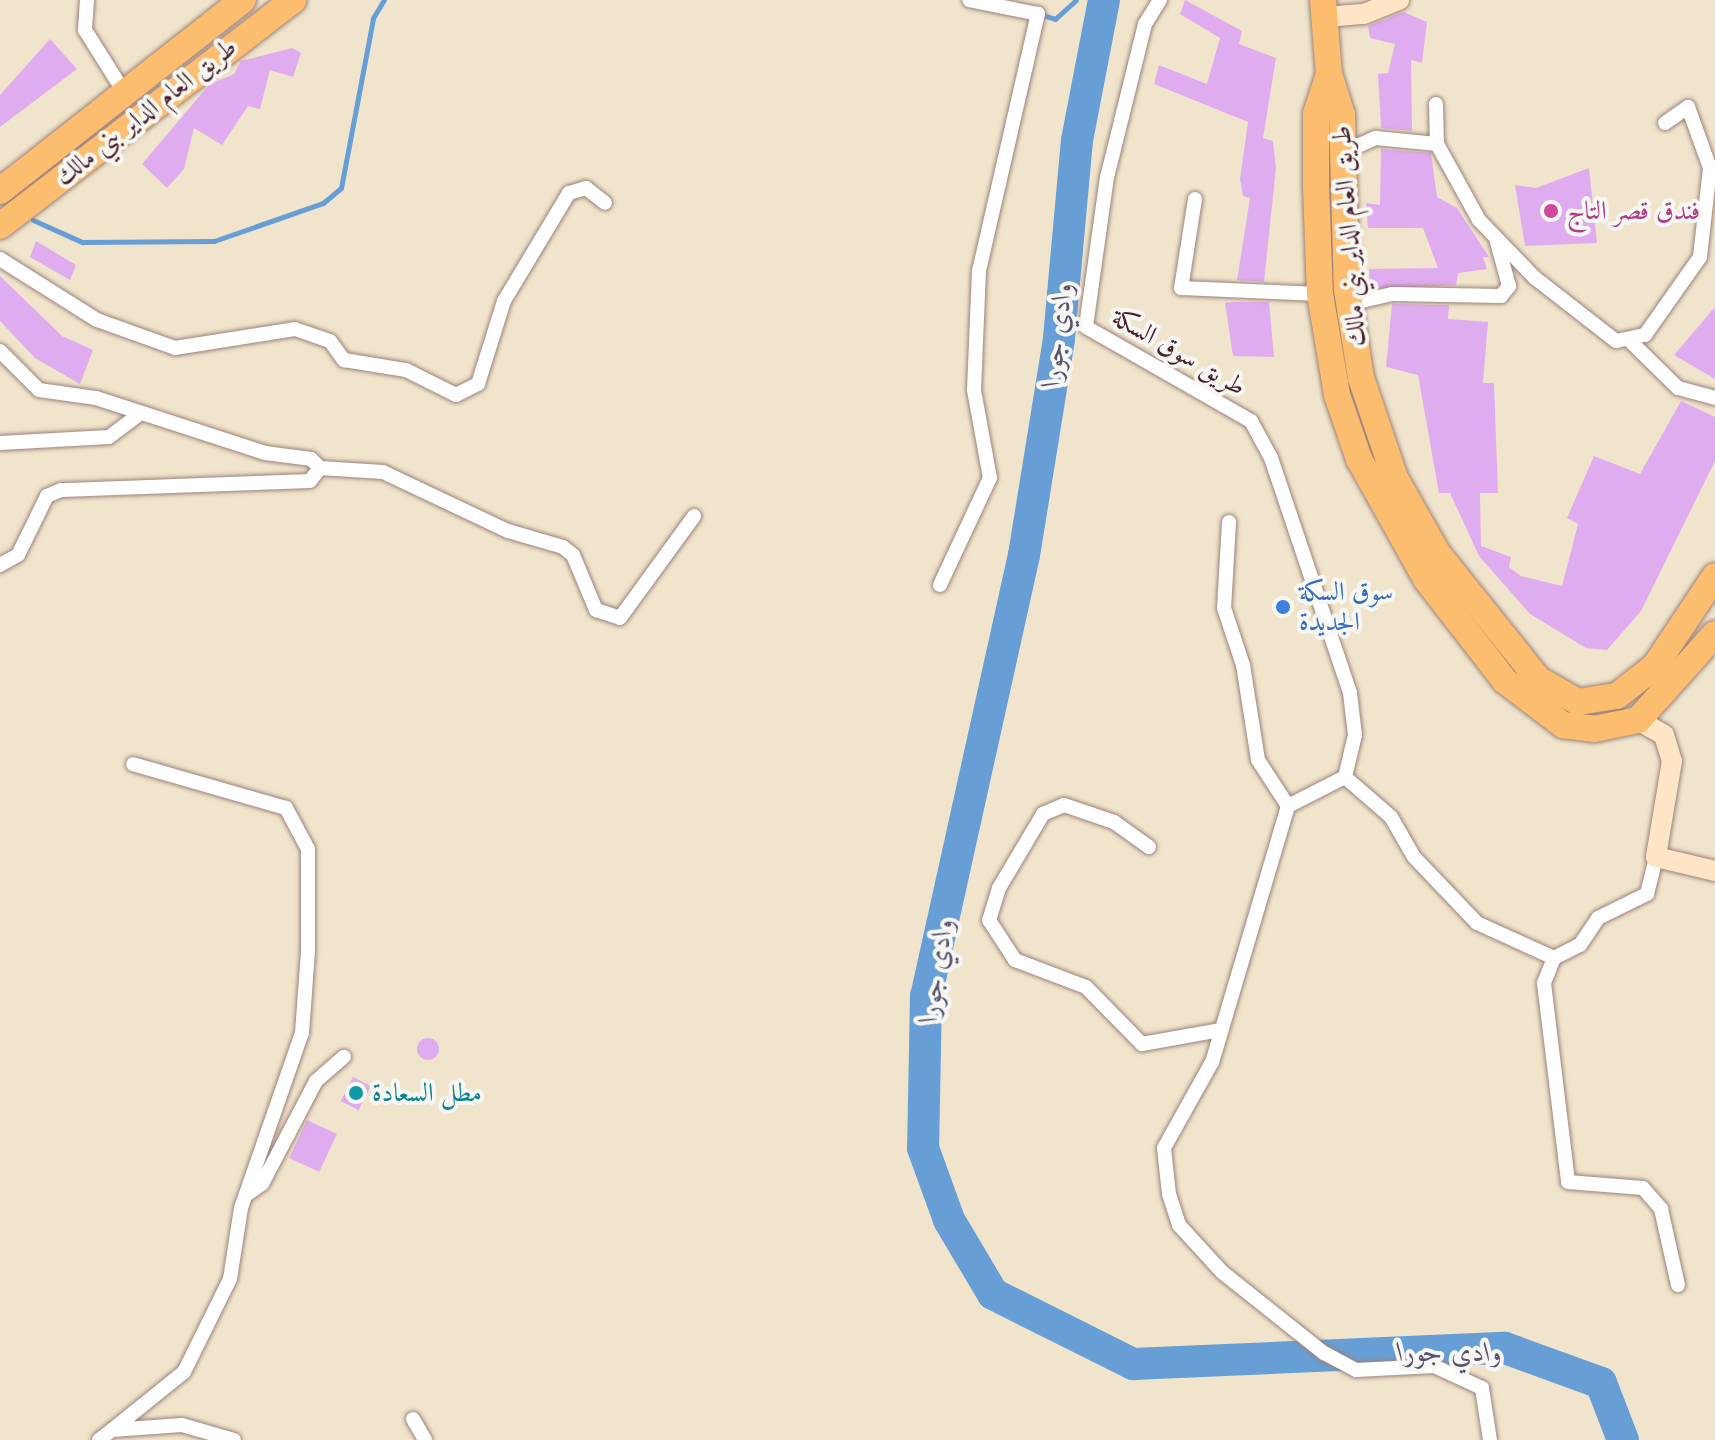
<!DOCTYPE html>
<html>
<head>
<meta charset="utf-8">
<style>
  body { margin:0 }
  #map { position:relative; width:1715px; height:1440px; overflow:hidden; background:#f0e5cc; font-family:Cardo,Amiri,serif }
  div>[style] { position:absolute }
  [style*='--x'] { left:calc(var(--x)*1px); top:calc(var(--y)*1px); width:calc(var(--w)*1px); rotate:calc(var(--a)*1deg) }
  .stream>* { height:5px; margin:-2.5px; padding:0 2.5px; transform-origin:2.5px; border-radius:2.5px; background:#679ed5 }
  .river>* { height:32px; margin:-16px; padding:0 16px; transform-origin:16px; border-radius:16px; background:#679ed5 }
  .building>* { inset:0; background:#e0acf0; transform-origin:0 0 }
  .round { border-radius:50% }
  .roads { filter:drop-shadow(0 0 2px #9d827c) drop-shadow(0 0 2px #9d827c) }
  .street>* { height:14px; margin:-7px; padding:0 7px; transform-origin:7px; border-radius:7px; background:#fff }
  .secondary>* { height:20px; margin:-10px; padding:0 10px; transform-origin:10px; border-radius:10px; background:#fee5c5 }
  .highway>* { height:26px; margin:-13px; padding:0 13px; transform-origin:13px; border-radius:13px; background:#fcbd6f }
  .dots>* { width:22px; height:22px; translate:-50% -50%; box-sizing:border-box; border:4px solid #f6f6f2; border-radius:50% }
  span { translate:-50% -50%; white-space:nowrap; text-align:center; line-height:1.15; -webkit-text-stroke:8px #f6f6f2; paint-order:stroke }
  .street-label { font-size:26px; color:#4a1f2b }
  .hotel-label { font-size:26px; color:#b23c85 }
  .left { translate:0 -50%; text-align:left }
  .shop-label { font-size:26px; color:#366cbe }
  .culture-label { font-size:26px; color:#0d838f }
  .water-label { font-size:28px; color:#56526f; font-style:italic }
</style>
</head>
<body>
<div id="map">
  <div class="stream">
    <div style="--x:1039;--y:14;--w:17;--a:17"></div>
    <div style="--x:1055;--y:19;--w:28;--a:-42"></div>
    <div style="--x:33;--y:220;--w:54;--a:24.2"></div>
    <div style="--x:82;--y:242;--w:132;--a:-0.4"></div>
    <div style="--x:214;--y:241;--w:115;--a:-19.2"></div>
    <div style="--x:323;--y:203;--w:23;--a:-40"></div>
    <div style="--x:341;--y:188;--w:173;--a:-79.3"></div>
    <div style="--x:373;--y:18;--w:21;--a:-59"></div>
  </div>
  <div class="river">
    <div style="--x:1104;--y:0;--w:143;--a:100.9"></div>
    <div style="--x:1077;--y:140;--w:200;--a:95.2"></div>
    <div style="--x:1059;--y:339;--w:219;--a:99.2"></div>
    <div style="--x:1024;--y:555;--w:452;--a:102.5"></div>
    <div style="--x:926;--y:996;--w:152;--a:91.1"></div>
    <div style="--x:923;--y:1148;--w:77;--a:70.1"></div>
    <div style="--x:949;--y:1220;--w:86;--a:59.3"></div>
    <div style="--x:993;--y:1294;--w:157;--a:26.6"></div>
    <div style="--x:1133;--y:1364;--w:372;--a:-2.5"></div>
    <div style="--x:1505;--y:1348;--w:102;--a:20"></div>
    <div style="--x:1601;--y:1383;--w:61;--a:68.9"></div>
  </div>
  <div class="building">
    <div style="clip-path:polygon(1185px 0,1242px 31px,1239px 44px,1276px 58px,1263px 138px,1273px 141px,1276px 168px,1264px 282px,1237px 280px,1250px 198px,1243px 196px,1240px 179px,1248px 122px,1154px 84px,1159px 65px,1207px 84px,1220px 38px,1180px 14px)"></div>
    <div style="clip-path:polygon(1404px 12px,1427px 22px,1422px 63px,1411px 60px,1412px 131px,1381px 128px,1378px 74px,1388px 73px,1395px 44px,1370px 38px,1368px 26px)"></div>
    <div style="clip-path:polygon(50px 39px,77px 69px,0 127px,0 95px)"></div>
    <div style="clip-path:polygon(292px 48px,301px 53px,293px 77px,270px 70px,260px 109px,248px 106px,222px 145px,194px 128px,184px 169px,167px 188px,142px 164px,209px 85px,234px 74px,241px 61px)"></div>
    <div style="clip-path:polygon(1381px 149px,1431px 153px,1437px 197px,1457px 208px,1489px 257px,1483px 257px,1487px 269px,1458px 273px,1456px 285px,1370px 289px,1369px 269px,1438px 268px,1423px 228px,1368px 228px,1366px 203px,1380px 205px)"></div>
    <div style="clip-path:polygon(1589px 168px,1597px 243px,1525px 246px,1515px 185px,1536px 188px)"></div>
    <div style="clip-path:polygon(36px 241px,76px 265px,70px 280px,30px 257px)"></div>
    <div style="clip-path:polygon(0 276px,62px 336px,93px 350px,80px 384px,35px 358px,0 321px)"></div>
    <div style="clip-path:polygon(1234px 302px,1269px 302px,1274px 357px,1233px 356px,1225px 303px)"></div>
    <div style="clip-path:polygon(1392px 304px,1449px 305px,1448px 319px,1488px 322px,1483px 383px,1494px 383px,1498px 493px,1480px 493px,1481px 546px,1511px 557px,1509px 567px,1521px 576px,1562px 586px,1578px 524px,1567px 518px,1594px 456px,1640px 474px,1681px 401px,1715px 417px,1715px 461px,1641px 611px,1607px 650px,1586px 648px,1530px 614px,1479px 556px,1450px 493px,1439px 493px,1418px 375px,1386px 367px)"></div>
    <div style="clip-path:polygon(1715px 307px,1715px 379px,1674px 355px)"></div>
    <div class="round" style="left:417px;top:1038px;width:22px;height:22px"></div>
    <div style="left:353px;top:1077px;width:20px;height:27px;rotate:27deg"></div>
    <div style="left:307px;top:1120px;width:33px;height:42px;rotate:25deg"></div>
  </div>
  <div class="roads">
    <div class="street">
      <div style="--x:87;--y:0;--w:30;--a:94"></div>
      <div style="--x:85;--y:30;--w:77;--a:57.8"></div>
      <div style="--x:1160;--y:0;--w:28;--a:122"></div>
      <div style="--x:1145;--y:24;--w:158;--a:103.9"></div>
      <div style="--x:1107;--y:177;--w:151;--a:98"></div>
      <div style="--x:1086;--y:327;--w:190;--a:29.7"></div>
      <div style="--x:1251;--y:421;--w:42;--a:61.6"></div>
      <div style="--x:1271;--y:458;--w:248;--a:71.4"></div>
      <div style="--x:1350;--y:693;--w:42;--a:83.2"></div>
      <div style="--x:1355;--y:735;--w:43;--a:103.4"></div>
      <div style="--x:1436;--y:104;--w:40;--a:88.6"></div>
      <div style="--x:1344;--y:152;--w:35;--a:-24"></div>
      <div style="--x:1376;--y:138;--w:61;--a:5.6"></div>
      <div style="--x:1437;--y:144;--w:87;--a:61.1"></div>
      <div style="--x:1479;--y:220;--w:81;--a:46"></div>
      <div style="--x:1535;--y:278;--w:103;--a:37.9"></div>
      <div style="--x:1616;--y:341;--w:30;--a:-12"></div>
      <div style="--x:1645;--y:335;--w:95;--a:-54.8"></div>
      <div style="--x:1700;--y:257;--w:90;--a:-83.6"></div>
      <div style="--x:1710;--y:168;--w:65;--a:-109.8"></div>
      <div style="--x:1688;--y:107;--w:28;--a:145"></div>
      <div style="--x:1195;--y:199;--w:90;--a:98.9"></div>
      <div style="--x:1181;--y:288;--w:139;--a:2.5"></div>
      <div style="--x:0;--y:259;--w:115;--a:32.2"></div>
      <div style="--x:97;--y:320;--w:83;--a:19.7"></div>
      <div style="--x:175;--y:348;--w:121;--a:-9"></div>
      <div style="--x:295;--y:329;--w:37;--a:19"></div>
      <div style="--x:330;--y:341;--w:24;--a:54"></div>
      <div style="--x:344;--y:360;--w:63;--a:9.2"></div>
      <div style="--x:406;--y:370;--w:56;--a:26.6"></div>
      <div style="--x:456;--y:395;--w:25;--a:-27"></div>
      <div style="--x:478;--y:384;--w:87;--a:-72.6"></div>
      <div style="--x:504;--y:301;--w:126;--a:-59"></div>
      <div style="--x:569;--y:193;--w:18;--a:-16"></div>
      <div style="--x:586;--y:188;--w:24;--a:38"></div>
      <div style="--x:1349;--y:304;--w:44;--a:-13.1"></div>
      <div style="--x:1392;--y:294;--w:109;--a:1.1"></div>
      <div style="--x:1501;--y:296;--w:13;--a:-51"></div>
      <div style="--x:1509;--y:286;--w:46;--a:-105.3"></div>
      <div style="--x:1628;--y:339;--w:70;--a:44.4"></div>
      <div style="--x:1678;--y:388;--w:38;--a:15"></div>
      <div style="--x:0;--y:351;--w:55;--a:45"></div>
      <div style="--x:39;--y:390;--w:58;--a:8"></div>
      <div style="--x:96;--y:398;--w:178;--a:18"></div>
      <div style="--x:265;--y:453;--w:46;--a:7.4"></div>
      <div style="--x:311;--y:459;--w:13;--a:45"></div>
      <div style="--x:320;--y:468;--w:16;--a:128"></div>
      <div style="--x:310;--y:481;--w:249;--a:177.9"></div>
      <div style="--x:61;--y:490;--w:15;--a:157"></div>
      <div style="--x:47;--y:496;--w:66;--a:116.2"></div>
      <div style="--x:18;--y:555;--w:21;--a:151"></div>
      <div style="--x:0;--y:443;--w:109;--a:-3.2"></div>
      <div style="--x:109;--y:437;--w:39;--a:-37"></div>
      <div style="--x:320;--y:468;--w:63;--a:3.6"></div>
      <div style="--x:383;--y:472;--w:138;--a:25.3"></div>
      <div style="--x:508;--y:531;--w:57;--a:16.2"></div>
      <div style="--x:563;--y:547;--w:13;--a:39"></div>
      <div style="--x:573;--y:555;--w:60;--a:67.3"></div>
      <div style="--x:596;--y:610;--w:25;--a:18"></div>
      <div style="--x:620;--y:618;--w:126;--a:-54"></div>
      <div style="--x:1229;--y:522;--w:86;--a:93.3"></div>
      <div style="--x:1224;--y:608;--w:60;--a:71.6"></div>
      <div style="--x:1243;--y:665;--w:96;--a:81"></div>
      <div style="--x:1258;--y:760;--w:55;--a:56.9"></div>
      <div style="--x:940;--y:585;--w:118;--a:-65"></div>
      <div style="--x:990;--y:478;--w:89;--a:-100.3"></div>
      <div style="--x:974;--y:390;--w:119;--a:-87.6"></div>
      <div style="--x:979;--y:271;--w:264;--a:-77.1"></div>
      <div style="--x:1038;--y:14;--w:70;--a:-168.5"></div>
      <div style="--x:1345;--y:777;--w:64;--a:153"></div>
      <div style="--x:1288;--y:806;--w:267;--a:106.5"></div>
      <div style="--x:1212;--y:1062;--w:98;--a:119.2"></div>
      <div style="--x:1164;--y:1148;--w:46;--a:83.8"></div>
      <div style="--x:1169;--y:1194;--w:33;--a:72"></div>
      <div style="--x:1179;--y:1225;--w:64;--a:47.5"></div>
      <div style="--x:1222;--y:1272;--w:130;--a:38.5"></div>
      <div style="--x:1324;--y:1353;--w:36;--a:28"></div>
      <div style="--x:1356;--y:1370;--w:78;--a:-2.9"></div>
      <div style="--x:1434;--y:1366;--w:53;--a:24.6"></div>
      <div style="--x:1482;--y:1388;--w:53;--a:81.3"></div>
      <div style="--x:1345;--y:777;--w:61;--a:41"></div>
      <div style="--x:1391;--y:817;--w:46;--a:60.1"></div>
      <div style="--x:1414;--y:857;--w:91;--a:46.3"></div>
      <div style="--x:1477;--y:923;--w:85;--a:24.4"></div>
      <div style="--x:1554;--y:958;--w:29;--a:-27"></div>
      <div style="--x:1580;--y:945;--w:32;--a:-56"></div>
      <div style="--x:1598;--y:918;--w:55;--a:-26.1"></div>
      <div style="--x:1647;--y:894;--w:38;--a:-76"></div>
      <div style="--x:1149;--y:847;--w:43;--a:-144.5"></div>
      <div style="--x:1114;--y:822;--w:53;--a:-161.2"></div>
      <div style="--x:1064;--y:805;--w:23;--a:157"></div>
      <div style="--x:1043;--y:814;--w:86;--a:120.7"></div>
      <div style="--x:999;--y:888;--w:34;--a:107"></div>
      <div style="--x:989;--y:920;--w:48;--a:57"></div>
      <div style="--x:1015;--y:960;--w:76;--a:20.8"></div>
      <div style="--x:1086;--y:987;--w:80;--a:45.5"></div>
      <div style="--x:1142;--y:1044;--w:79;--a:-10.2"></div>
      <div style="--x:1554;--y:958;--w:27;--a:112"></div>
      <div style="--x:1544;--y:983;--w:200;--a:83.1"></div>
      <div style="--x:1568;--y:1182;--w:75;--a:4.6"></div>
      <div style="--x:1643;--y:1188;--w:28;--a:49"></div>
      <div style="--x:1661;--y:1209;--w:78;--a:77.4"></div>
      <div style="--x:246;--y:1195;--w:19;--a:-35"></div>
      <div style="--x:262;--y:1184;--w:116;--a:-62.3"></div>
      <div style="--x:316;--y:1081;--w:37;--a:-41"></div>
      <div style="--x:413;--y:1419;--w:24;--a:60"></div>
      <div style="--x:112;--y:1430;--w:92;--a:-38.9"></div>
      <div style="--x:184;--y:1372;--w:104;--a:-63.7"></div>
      <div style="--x:230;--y:1279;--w:72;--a:-81.2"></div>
      <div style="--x:241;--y:1208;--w:185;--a:-70.8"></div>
      <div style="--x:302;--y:1033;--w:82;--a:-85.8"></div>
      <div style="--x:308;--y:951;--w:102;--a:-90"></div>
      <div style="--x:308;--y:849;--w:47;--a:-118.2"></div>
      <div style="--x:286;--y:808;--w:159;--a:-164"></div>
      <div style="--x:99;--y:1440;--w:16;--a:-38"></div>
      <div style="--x:112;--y:1430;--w:70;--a:-4.1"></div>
      <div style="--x:182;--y:1425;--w:54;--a:16.1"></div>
    </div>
    <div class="secondary">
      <div style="--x:1326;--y:17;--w:38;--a:-5"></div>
      <div style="--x:1364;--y:14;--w:38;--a:-22"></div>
      <div style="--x:1638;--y:720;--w:30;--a:30"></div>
      <div style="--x:1664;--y:735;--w:27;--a:73"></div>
      <div style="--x:1672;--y:761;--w:97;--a:99.5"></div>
      <div style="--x:1656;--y:857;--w:61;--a:13.3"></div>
    </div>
    <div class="highway">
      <div style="--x:1323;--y:0;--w:74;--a:85.4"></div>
      <div style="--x:1329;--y:74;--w:43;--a:72.4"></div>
      <div style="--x:1342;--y:115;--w:175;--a:88.4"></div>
      <div style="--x:1347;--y:290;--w:89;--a:81"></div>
      <div style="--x:1361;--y:378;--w:106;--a:71.2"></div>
      <div style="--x:1395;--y:478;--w:87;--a:60.5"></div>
      <div style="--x:1438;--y:554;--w:160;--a:51.3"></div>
      <div style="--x:1538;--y:679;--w:46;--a:29.9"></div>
      <div style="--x:1578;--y:702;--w:39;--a:-9"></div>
      <div style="--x:1617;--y:696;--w:48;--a:-38.3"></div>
      <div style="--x:1655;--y:666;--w:108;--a:-56.3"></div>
      <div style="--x:1329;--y:74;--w:42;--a:108"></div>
      <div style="--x:1316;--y:114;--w:72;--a:90"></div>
      <div style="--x:1316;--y:186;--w:108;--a:87.9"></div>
      <div style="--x:1320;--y:294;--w:102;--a:80.4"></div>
      <div style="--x:1337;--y:395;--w:68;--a:71"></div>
      <div style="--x:1359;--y:459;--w:137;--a:60.8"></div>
      <div style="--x:1426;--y:579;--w:129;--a:52.2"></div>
      <div style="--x:1505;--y:681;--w:73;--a:37.2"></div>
      <div style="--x:1563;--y:725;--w:31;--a:7"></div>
      <div style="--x:1594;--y:729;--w:45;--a:-11.6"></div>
      <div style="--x:1638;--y:720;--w:115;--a:-48.2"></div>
      <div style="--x:0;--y:191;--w:309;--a:-38.2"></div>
      <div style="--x:0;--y:226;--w:370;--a:-37.6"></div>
    </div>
  </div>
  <div class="dots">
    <div style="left:1551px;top:211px;background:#d1479c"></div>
    <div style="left:1283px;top:607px;background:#3f7fe0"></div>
    <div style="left:356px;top:1093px;background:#0f9aa8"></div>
  </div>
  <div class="street-label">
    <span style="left:146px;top:112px;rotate:-38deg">طريق العام الداير بني مالك</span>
    <span style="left:1349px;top:236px;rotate:-94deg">طريق العام الداير بني مالك</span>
    <span style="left:1179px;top:352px;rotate:30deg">طريق سوق السكة</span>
  </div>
  <div class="hotel-label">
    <span class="left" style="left:1567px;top:211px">فندق قصر التاج</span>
  </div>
  <div class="shop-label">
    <span class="left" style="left:1299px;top:607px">سوق السكة<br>الجديدة</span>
  </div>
  <div class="culture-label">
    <span class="left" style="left:372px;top:1093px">مطل السعادة</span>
  </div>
  <div class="water-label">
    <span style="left:1057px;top:334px;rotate:-83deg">وادي جورا</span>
    <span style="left:936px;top:970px;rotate:-81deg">وادي جورا</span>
    <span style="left:1450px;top:1352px">وادي جورا</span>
  </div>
</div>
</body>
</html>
